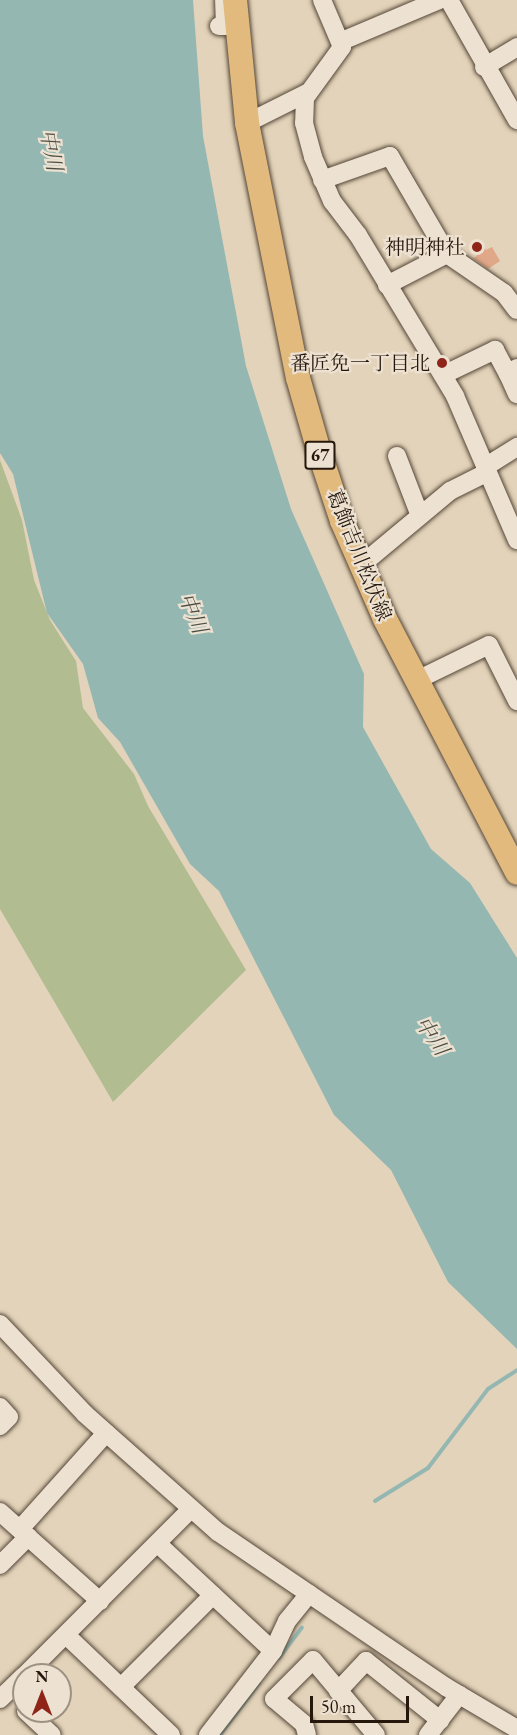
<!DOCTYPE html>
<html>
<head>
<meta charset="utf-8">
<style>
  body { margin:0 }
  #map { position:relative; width:517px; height:1735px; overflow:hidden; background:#e3d3ba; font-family:"EB Garamond","Noto Serif JP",serif }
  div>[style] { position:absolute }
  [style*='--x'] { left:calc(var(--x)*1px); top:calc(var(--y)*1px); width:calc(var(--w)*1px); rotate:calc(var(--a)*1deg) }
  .green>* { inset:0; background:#b2bc91 }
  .water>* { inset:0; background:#95b7b2 }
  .stream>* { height:4px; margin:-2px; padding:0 2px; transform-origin:2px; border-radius:2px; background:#95b7b2 }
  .building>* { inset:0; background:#e0a889 }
  .roads { filter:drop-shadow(0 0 2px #544637) drop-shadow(0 0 2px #544637) }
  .minor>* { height:18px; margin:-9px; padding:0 9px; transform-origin:9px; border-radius:9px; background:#ede2d2 }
  .major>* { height:24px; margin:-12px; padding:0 12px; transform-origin:12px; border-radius:12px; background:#e2ba7d }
  .dots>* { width:16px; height:16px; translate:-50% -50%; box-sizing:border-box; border:3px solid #ede2d2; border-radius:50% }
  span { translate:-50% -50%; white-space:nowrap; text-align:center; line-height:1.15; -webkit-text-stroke:4.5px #ede2d2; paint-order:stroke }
  .shield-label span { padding:2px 4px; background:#ede2d2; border:2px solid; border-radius:4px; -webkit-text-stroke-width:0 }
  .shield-label { font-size:18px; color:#25170b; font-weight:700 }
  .poi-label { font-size:20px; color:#25170b }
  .right { translate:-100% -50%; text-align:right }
  .street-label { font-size:20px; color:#25170b }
  .water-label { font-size:21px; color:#4c4f45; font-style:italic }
  .north { position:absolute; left:12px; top:1663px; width:60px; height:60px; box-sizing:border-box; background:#ede2d2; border:2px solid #9d9182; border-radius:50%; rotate:0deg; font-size:16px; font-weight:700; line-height:24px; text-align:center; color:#25170b }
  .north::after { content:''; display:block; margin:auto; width:21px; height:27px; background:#8f2418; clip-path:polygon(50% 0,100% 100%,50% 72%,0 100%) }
  .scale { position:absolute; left:310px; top:1696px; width:99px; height:27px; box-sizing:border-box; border:3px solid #25170b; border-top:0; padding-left:8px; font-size:18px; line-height:21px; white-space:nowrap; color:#25170b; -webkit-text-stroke:4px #ede2d2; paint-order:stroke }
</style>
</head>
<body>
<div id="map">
  <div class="green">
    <div style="clip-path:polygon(0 460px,22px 520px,34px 580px,50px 620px,76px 661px,83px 708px,134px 774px,148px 806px,246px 970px,113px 1102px,0 909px)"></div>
  </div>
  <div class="water">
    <div style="clip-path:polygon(0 0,193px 0,203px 136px,246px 366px,291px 509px,364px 674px,363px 727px,431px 849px,470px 883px,517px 958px,517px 1349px,448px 1282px,391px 1170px,334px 1115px,219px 891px,190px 864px,120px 742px,98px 718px,83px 664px,47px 613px,13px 474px,0 453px)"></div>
  </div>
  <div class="stream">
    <div style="--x:375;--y:1501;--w:62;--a:-31.9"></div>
    <div style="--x:428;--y:1468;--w:99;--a:-52.8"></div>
    <div style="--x:488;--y:1389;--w:35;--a:-33"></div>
    <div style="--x:279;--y:1658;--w:38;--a:-53"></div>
    <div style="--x:220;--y:1735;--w:65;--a:-53.1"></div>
  </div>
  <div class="building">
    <div style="clip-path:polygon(479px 240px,486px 250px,492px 247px,500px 261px,488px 269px,473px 258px,477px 256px,470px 246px)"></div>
  </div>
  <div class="roads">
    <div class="minor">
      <div style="--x:322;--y:0;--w:51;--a:66.9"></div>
      <div style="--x:342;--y:47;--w:63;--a:126"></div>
      <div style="--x:305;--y:98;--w:25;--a:92"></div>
      <div style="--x:304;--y:123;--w:35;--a:75"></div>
      <div style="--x:313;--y:157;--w:48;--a:66.6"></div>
      <div style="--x:332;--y:201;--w:43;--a:52.6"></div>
      <div style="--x:358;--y:235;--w:188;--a:58.9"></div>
      <div style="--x:455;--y:396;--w:157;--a:66.7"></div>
      <div style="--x:449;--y:0;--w:138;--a:60.5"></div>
      <div style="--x:219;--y:26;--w:6;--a:0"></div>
      <div style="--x:225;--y:26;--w:26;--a:-92"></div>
      <div style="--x:342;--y:41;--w:105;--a:-22.9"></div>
      <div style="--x:484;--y:67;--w:39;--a:-31"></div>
      <div style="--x:247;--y:123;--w:67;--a:-26.6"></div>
      <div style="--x:322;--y:180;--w:72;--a:-19.4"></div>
      <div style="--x:390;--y:156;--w:113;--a:59.8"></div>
      <div style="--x:447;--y:254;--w:69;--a:34.4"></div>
      <div style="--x:504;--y:293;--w:21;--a:53"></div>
      <div style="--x:387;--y:285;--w:68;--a:-27.3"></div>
      <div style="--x:517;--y:368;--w:11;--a:146"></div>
      <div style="--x:508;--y:374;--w:22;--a:66"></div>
      <div style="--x:443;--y:375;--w:58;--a:-25.7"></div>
      <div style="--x:495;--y:350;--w:27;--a:62"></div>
      <div style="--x:397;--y:456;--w:64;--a:69"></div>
      <div style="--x:485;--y:467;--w:38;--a:-32"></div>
      <div style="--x:360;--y:566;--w:117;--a:-39.8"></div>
      <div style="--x:450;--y:491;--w:40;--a:-26.6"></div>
      <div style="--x:415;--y:681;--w:82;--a:-25.9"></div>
      <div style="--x:489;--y:645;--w:63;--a:63.4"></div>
      <div style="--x:0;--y:1324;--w:124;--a:46.6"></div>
      <div style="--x:85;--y:1414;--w:178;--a:41.6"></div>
      <div style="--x:218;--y:1532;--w:276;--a:34.2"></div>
      <div style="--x:446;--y:1687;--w:82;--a:30.6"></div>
      <div style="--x:0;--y:1407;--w:13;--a:48"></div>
      <div style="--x:9;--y:1417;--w:13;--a:135"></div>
      <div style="--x:0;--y:1512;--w:134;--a:41.7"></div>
      <div style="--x:20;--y:1529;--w:129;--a:-48.1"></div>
      <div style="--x:158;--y:1544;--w:157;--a:42.9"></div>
      <div style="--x:0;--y:1565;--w:40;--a:-45"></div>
      <div style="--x:66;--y:1635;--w:145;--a:43.6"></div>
      <div style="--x:25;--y:1675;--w:233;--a:-45"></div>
      <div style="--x:121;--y:1687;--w:130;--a:-45"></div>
      <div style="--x:338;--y:1691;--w:41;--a:-47"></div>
      <div style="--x:366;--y:1661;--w:95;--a:38.6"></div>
      <div style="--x:0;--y:1699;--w:33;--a:-44"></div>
      <div style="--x:26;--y:1711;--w:35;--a:43"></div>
      <div style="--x:208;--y:1735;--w:106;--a:-52.3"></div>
      <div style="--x:273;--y:1651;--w:33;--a:-65"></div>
      <div style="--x:287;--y:1621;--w:35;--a:-51"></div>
      <div style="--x:307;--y:1735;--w:11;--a:-105"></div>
      <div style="--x:304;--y:1724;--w:39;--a:-140"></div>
      <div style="--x:274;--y:1699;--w:55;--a:-45"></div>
      <div style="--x:313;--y:1660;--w:98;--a:50"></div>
      <div style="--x:428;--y:1735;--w:51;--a:-52.2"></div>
    </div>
    <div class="major">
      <div style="--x:235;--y:0;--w:124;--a:84.4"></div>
      <div style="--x:247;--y:123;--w:260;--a:78.7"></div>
      <div style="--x:298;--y:378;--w:76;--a:74"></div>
      <div style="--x:319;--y:451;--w:74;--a:71.8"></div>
      <div style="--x:342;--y:521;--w:107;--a:66.3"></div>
      <div style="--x:385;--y:619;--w:286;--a:62.5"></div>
    </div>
  </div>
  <div class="dots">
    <div style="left:477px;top:247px;background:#8f2418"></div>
    <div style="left:442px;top:363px;background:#8f2418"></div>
  </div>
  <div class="shield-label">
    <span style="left:320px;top:455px">67</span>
  </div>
  <div class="poi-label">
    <span class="right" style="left:465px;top:247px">神明神社</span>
    <span class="right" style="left:430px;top:363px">番匠免一丁目北</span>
  </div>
  <div class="street-label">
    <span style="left:359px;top:555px;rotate:68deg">葛飾吉川松伏線</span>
  </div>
  <div class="water-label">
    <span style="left:51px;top:150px;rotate:79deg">中川</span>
    <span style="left:193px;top:613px;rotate:67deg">中川</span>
    <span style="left:432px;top:1036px;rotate:56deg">中川</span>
  </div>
  <div class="north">N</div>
  <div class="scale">50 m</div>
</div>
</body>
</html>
